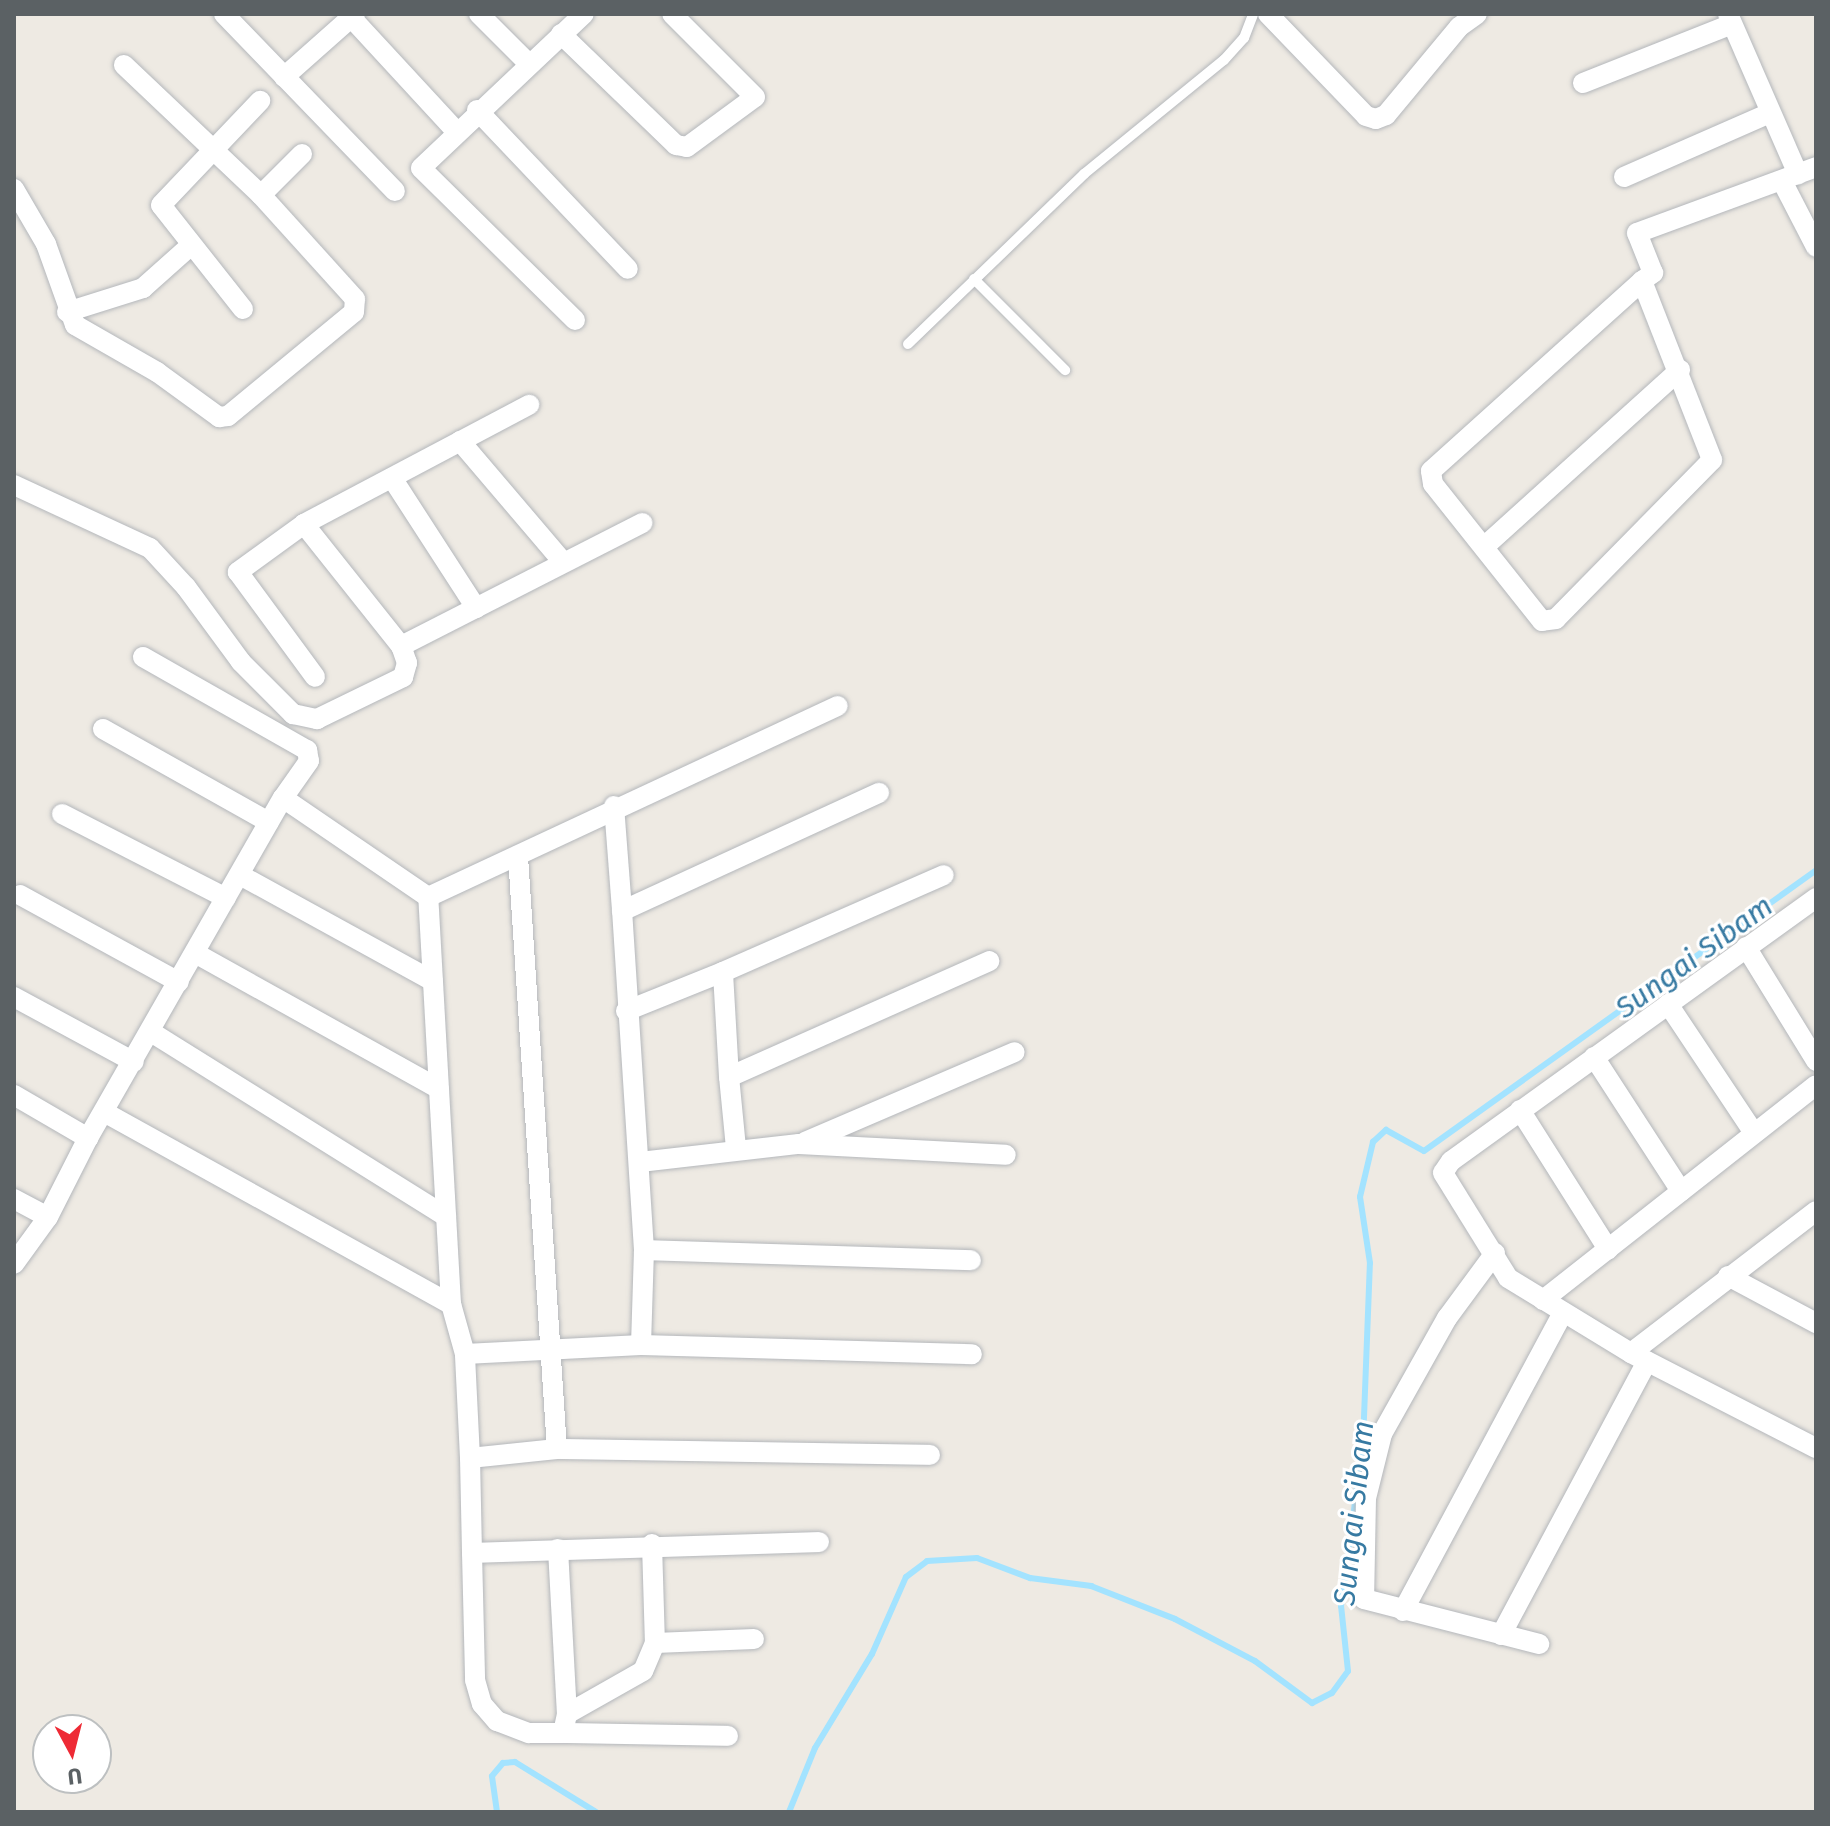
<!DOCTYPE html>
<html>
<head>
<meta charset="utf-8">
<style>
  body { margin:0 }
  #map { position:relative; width:1830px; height:1826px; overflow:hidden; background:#eeeae3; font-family:"Fira Sans",sans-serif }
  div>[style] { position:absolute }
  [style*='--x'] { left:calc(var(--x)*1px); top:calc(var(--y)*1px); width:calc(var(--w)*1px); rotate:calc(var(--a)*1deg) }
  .stream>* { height:6px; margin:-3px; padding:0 3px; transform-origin:3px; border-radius:3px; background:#a3e3ff }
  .roads { filter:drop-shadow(0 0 2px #b4b7bb) drop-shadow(0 0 2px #b4b7bb) }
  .service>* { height:10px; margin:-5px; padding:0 5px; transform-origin:5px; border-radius:5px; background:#fff }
  .minor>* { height:20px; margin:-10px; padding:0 10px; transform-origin:10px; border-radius:10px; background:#fff }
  span { translate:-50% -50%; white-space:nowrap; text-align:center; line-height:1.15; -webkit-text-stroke:6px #fff; paint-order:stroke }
  .water-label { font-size:30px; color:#377aa2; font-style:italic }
  .frame { position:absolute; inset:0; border:16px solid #5b6164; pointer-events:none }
  .north { position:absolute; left:32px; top:1714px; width:80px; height:80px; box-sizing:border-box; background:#fff; border:2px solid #bdc0c1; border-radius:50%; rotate:173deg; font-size:22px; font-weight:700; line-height:32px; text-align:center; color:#5b6164 }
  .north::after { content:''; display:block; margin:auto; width:28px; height:36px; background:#ee2a35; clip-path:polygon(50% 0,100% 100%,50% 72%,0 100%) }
</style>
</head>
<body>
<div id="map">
  <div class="stream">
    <div style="--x:497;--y:1812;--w:36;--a:-98"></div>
    <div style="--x:492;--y:1776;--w:17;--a:-50"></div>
    <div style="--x:503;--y:1763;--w:12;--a:-5"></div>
    <div style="--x:515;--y:1762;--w:95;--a:31.7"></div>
    <div style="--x:789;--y:1812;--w:69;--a:-67.9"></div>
    <div style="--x:815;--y:1748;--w:110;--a:-58.8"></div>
    <div style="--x:872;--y:1654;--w:84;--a:-66.2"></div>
    <div style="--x:906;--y:1577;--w:26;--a:-37"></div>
    <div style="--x:927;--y:1561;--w:50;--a:-3.4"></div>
    <div style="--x:977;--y:1558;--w:57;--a:20.7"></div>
    <div style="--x:1030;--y:1578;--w:62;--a:7.5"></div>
    <div style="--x:1091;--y:1586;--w:90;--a:21.4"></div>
    <div style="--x:1175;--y:1619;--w:90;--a:27.7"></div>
    <div style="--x:1255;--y:1661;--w:71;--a:36.4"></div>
    <div style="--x:1312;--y:1703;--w:22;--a:-27"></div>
    <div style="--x:1332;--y:1693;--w:27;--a:-54"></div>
    <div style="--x:1348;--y:1671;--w:65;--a:-96.1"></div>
    <div style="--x:1341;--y:1606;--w:164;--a:-82.3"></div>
    <div style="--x:1363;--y:1443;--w:180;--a:-87.8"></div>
    <div style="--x:1370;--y:1263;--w:67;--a:-98.6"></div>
    <div style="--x:1360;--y:1197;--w:57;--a:-76.7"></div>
    <div style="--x:1373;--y:1142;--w:18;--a:-43"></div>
    <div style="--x:1386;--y:1130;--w:43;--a:28.9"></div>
    <div style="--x:1424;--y:1151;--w:482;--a:-35.6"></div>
  </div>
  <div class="roads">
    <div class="service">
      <div style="--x:974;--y:279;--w:129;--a:45"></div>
      <div style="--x:908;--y:344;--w:245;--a:-44"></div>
      <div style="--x:1084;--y:174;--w:181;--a:-39.2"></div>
      <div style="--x:1224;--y:60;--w:30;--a:-48"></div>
      <div style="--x:1244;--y:38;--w:26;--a:-69"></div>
    </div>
    <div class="minor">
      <div style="--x:224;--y:14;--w:246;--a:46"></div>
      <div style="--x:348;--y:14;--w:159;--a:47.3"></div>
      <div style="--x:479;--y:14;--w:69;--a:45"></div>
      <div style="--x:1268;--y:14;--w:141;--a:46.1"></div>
      <div style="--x:1366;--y:116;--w:10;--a:17"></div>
      <div style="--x:1376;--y:119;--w:11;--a:-22"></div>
      <div style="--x:1386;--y:115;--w:114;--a:-50.3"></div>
      <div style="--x:1459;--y:27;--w:22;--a:-36"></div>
      <div style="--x:1728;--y:14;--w:175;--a:66.4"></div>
      <div style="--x:561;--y:34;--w:160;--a:44"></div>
      <div style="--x:676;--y:145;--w:11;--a:10"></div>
      <div style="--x:687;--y:147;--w:84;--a:-36.3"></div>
      <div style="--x:755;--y:97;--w:117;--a:-135"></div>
      <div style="--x:284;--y:77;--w:95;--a:-41.6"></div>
      <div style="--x:1583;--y:83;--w:160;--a:-21.6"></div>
      <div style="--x:477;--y:110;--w:219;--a:46.5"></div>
      <div style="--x:1624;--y:177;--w:159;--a:-23.7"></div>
      <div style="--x:1782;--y:181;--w:74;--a:62.7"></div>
      <div style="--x:14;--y:189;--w:64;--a:59.8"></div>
      <div style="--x:46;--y:244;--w:86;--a:70.3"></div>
      <div style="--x:75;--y:325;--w:95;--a:29.8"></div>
      <div style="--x:157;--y:372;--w:77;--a:36"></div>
      <div style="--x:219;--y:417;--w:9;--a:-6"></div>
      <div style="--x:228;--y:416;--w:163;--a:-39.5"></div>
      <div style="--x:354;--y:312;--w:13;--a:-86"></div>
      <div style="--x:355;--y:299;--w:140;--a:-132.1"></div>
      <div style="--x:261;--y:195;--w:189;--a:-136.5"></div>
      <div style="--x:261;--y:195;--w:58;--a:-45"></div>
      <div style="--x:1642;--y:281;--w:192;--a:68.6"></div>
      <div style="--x:1712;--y:460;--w:223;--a:134.5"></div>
      <div style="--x:1556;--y:619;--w:14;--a:172"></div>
      <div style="--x:1542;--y:621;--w:175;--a:-128.5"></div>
      <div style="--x:1433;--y:484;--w:13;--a:-99"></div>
      <div style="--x:1431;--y:471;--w:284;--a:-42"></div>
      <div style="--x:1642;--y:281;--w:14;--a:-36"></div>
      <div style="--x:1653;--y:273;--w:43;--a:-111.8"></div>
      <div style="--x:1637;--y:233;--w:191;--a:-20.2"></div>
      <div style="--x:243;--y:309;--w:132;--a:-128.3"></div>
      <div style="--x:161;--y:205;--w:144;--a:-46.4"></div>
      <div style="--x:67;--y:312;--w:80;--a:-17.5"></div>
      <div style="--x:143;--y:288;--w:62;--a:-41.7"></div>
      <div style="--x:575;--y:320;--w:216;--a:-135.4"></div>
      <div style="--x:421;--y:168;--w:224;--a:-43.4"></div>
      <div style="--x:460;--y:441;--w:157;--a:49.6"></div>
      <div style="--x:392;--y:478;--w:155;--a:57.1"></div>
      <div style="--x:14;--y:485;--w:150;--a:24.9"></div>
      <div style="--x:150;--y:548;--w:53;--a:47.3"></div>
      <div style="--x:186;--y:587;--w:93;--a:53.7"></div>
      <div style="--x:241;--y:662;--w:74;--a:45"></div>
      <div style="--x:293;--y:714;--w:25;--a:12"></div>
      <div style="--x:317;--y:719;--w:96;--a:-26"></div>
      <div style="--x:403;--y:677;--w:15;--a:-74"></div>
      <div style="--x:407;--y:663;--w:18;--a:-109"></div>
      <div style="--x:401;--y:646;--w:156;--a:-128.5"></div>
      <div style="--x:304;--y:524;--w:255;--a:-27.9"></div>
      <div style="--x:304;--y:524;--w:82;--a:144"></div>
      <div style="--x:238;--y:572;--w:130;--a:53.7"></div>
      <div style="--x:1485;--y:546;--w:263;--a:-42.1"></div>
      <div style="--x:401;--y:646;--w:271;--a:-27"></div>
      <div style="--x:143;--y:657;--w:189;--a:29.6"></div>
      <div style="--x:307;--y:750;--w:11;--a:80"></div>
      <div style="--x:309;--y:761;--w:45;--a:125.1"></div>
      <div style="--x:103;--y:729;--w:190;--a:29.3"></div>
      <div style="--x:614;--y:806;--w:105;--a:85.6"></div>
      <div style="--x:62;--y:814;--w:184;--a:27.1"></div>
      <div style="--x:518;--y:856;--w:594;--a:86.24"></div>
      <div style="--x:240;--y:875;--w:220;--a:28.8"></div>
      <div style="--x:20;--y:895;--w:181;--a:28.7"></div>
      <div style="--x:1816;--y:898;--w:450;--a:144.2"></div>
      <div style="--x:1451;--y:1161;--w:14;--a:124"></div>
      <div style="--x:1443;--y:1173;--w:123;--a:58.2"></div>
      <div style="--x:1508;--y:1278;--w:144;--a:31.4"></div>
      <div style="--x:1631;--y:1353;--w:208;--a:27.2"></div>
      <div style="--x:1746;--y:947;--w:134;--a:58.4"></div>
      <div style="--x:195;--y:953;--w:279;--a:29.1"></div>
      <div style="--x:14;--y:997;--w:136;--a:28.4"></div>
      <div style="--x:1668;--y:1004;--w:155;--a:56.3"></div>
      <div style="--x:626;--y:1011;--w:105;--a:-21.9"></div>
      <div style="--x:151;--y:1032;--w:348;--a:32"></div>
      <div style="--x:1594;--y:1057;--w:160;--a:57"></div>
      <div style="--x:729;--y:1077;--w:105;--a:-93.3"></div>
      <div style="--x:723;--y:972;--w:241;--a:-23.7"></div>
      <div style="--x:14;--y:1095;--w:86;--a:30.2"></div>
      <div style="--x:88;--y:1138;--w:89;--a:116.9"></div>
      <div style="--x:48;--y:1217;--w:58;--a:125.9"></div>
      <div style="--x:1520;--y:1110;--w:165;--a:57.7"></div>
      <div style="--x:104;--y:1112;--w:397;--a:29"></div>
      <div style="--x:88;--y:1138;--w:392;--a:-60.2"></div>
      <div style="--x:283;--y:798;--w:176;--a:34.3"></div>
      <div style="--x:805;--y:1142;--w:228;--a:-23.2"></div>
      <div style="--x:736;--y:1148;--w:71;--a:-95.6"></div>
      <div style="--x:729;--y:1077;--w:285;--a:-24"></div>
      <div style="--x:640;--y:1162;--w:160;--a:-6.5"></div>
      <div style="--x:799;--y:1144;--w:207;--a:3"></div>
      <div style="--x:14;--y:1199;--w:38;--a:28"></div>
      <div style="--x:644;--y:1250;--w:327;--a:1.8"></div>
      <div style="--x:1495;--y:1253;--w:81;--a:126.4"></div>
      <div style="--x:1447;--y:1318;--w:133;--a:119.3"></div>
      <div style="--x:1382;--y:1434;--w:66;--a:104"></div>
      <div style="--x:1366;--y:1498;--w:101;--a:91.1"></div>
      <div style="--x:1364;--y:1599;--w:181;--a:14.4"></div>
      <div style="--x:1728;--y:1276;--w:100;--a:28.1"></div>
      <div style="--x:1543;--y:1300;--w:347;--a:-38.2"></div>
      <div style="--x:641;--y:1345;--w:95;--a:-88.2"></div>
      <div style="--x:644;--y:1250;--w:340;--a:-93.7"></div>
      <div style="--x:622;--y:911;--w:283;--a:-24.7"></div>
      <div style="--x:1631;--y:1353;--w:233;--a:-37.5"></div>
      <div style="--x:465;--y:1354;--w:176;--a:-2.9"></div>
      <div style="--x:641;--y:1345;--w:331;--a:1.6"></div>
      <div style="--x:470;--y:1458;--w:104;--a:-92.8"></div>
      <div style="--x:465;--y:1354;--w:52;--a:-105.6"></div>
      <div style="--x:451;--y:1304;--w:408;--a:-93.2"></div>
      <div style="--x:428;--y:897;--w:452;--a:-25"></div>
      <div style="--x:819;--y:1542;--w:347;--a:178.2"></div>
      <div style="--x:472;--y:1553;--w:95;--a:-91.2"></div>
      <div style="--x:470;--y:1458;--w:87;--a:-5.9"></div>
      <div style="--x:557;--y:1449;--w:373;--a:0.9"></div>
      <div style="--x:652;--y:1544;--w:99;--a:88.3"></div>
      <div style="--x:655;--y:1643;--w:99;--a:-2.3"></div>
      <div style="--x:558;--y:1549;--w:165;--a:86.9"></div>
      <div style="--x:472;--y:1553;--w:127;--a:88.6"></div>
      <div style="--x:475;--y:1680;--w:25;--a:74"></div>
      <div style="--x:482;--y:1704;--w:23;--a:49"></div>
      <div style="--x:497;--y:1721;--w:34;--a:21"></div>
      <div style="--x:529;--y:1733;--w:34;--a:0"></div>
      <div style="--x:1403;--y:1611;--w:339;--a:-61.8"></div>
      <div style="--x:1501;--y:1635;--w:310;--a:-61.9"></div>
      <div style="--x:655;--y:1643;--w:30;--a:113"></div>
      <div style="--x:643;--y:1671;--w:87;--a:150.5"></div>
      <div style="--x:567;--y:1714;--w:19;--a:102"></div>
      <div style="--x:563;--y:1733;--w:165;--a:1"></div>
    </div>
  </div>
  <div class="water-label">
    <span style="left:1694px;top:957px;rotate:-36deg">Sungai Sibam</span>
    <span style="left:1354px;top:1513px;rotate:-84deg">Sungai Sibam</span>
  </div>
  <div class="frame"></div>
  <div class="north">U</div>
</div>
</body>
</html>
